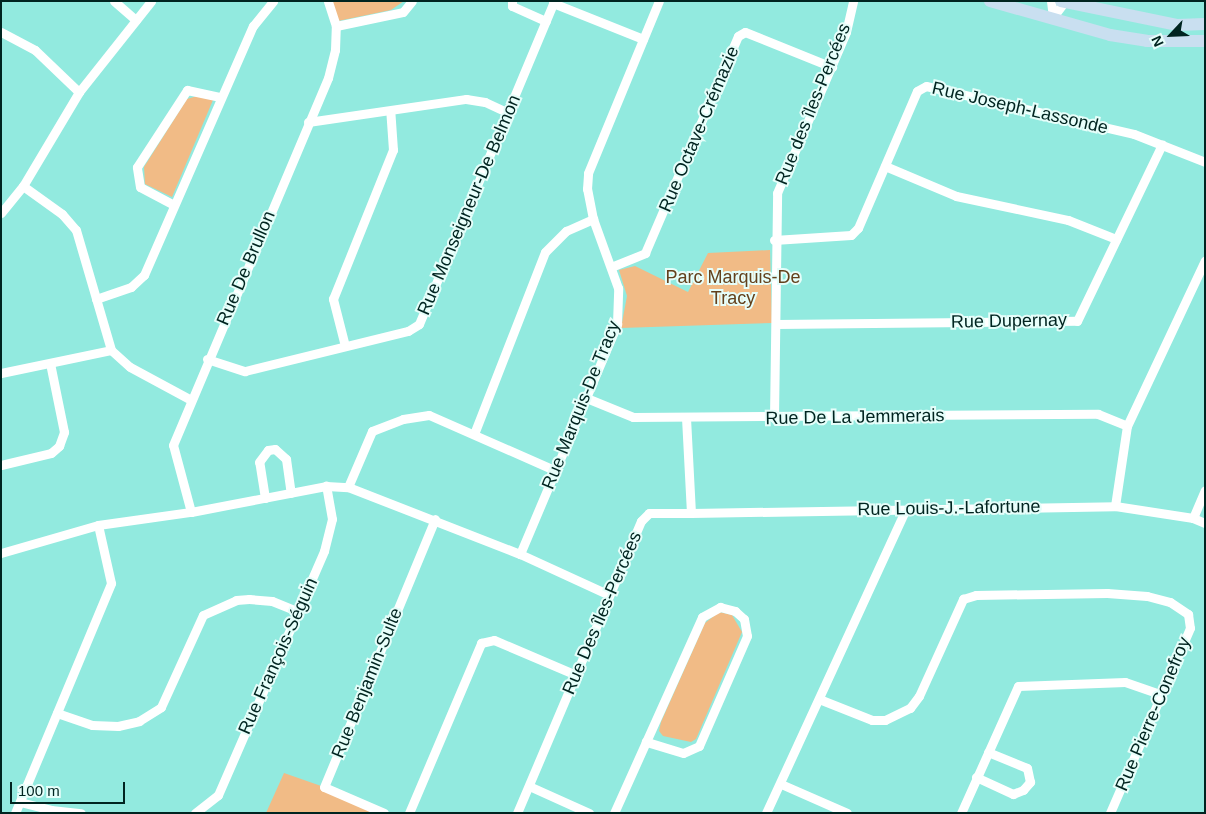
<!DOCTYPE html>
<html>
<head>
<meta charset="utf-8">
<style>
  body { margin:0 }
  #map { position:relative; width:1206px; height:814px; overflow:hidden; background:#92eadf; font-family:Helvetica,sans-serif }
  div>[style] { position:absolute }
  [style*='--x'] { left:calc(var(--x)*1px); top:calc(var(--y)*1px); width:calc(var(--w)*1px); rotate:calc(var(--a)*1deg) }
  .green>* { inset:0; background:#f1bb86 }
  .minor>* { height:9px; margin:-4.5px; padding:0 4.5px; transform-origin:4.5px; border-radius:4.5px; background:#fff }
  .secondary>* { height:12px; margin:-6px; padding:0 6px; transform-origin:6px; border-radius:6px; background:#c9dff0 }
  span { translate:-50% -50%; white-space:nowrap; text-align:center; line-height:1.15; -webkit-text-stroke:4px #e6fefa; paint-order:stroke }
  .street-label { font-size:18px; color:#002420 }
  .park-label { font-size:18px; color:#63411c }
  .frame { position:absolute; inset:0; border:2px solid #002420; pointer-events:none }
  .north { position:absolute; left:1146px; top:10px; width:50px; height:50px; -webkit-text-stroke:4px #e6fefa; paint-order:stroke; rotate:245deg; font-size:14px; font-weight:700; line-height:20px; text-align:center; color:#002420 }
  .north::after { content:''; display:block; margin:auto; width:18px; height:22px; background:#002420; clip-path:polygon(50% 0,100% 100%,50% 72%,0 100%) }
  .scale { position:absolute; left:10px; top:782px; width:115px; height:22px; box-sizing:border-box; border:2px solid #002420; border-top:0; padding-left:6px; font-size:15px; line-height:18px; white-space:nowrap; color:#002420; -webkit-text-stroke:4px #e6fefa; paint-order:stroke }
</style>
</head>
<body>
<div id="map">
  <div class="green">
    <div style="clip-path:polygon(330px 1px,404px 1px,391px 10px,338px 21px)"></div>
    <div style="clip-path:polygon(197px 96px,213px 100px,172px 197px,145px 184px,144px 167px,187px 99px)"></div>
    <div style="clip-path:polygon(770px 250px,772px 323px,621px 328px,627px 296px,619px 270px,635px 266px,688px 292px,708px 253px)"></div>
    <div style="clip-path:polygon(719px 612px,732px 615px,742px 632px,696px 739px,691px 742px,663px 736px,659px 731px,661px 722px,705px 623px)"></div>
    <div style="clip-path:polygon(284px 773px,324px 787px,384px 813px,266px 813px)"></div>
  </div>
  <div class="minor">
    <div style="--x:114;--y:1;--w:29;--a:41"></div>
    <div style="--x:512;--y:1;--w:5;--a:90"></div>
    <div style="--x:512;--y:6;--w:37;--a:24"></div>
    <div style="--x:1051;--y:1;--w:16;--a:83"></div>
    <div style="--x:1053;--y:17;--w:20;--a:-53"></div>
    <div style="--x:336;--y:26;--w:68;--a:-11.8"></div>
    <div style="--x:403;--y:12;--w:14;--a:-51"></div>
    <div style="--x:1;--y:32;--w:38;--a:28"></div>
    <div style="--x:35;--y:50;--w:61;--a:43.7"></div>
    <div style="--x:308;--y:122;--w:160;--a:-8.3"></div>
    <div style="--x:466;--y:99;--w:19;--a:9"></div>
    <div style="--x:485;--y:102;--w:26;--a:25"></div>
    <div style="--x:885;--y:166;--w:77;--a:22.9"></div>
    <div style="--x:956;--y:196;--w:115;--a:12.1"></div>
    <div style="--x:1068;--y:220;--w:52;--a:21.6"></div>
    <div style="--x:23;--y:186;--w:48;--a:35.7"></div>
    <div style="--x:62;--y:214;--w:21;--a:49"></div>
    <div style="--x:76;--y:230;--w:125;--a:73.7"></div>
    <div style="--x:111;--y:350;--w:25;--a:42"></div>
    <div style="--x:130;--y:367;--w:69;--a:28.4"></div>
    <div style="--x:174;--y:205;--w:38;--a:-152"></div>
    <div style="--x:140;--y:187;--w:20;--a:-99"></div>
    <div style="--x:137;--y:167;--w:92;--a:-57"></div>
    <div style="--x:187;--y:90;--w:33;--a:12"></div>
    <div style="--x:1;--y:213;--w:35;--a:-51"></div>
    <div style="--x:23;--y:186;--w:109;--a:-59.2"></div>
    <div style="--x:79;--y:92;--w:116;--a:-51.6"></div>
    <div style="--x:774;--y:240;--w:77;--a:-3.7"></div>
    <div style="--x:851;--y:235;--w:10;--a:-45"></div>
    <div style="--x:858;--y:228;--w:149;--a:-66.7"></div>
    <div style="--x:917;--y:91;--w:10;--a:-29"></div>
    <div style="--x:926;--y:86;--w:213;--a:13"></div>
    <div style="--x:1134;--y:134;--w:76;--a:21.5"></div>
    <div style="--x:611;--y:267;--w:37;--a:-22"></div>
    <div style="--x:645;--y:253;--w:236;--a:-66.8"></div>
    <div style="--x:738;--y:36;--w:8;--a:-30"></div>
    <div style="--x:745;--y:32;--w:94;--a:21.9"></div>
    <div style="--x:96;--y:299;--w:37;--a:-19"></div>
    <div style="--x:131;--y:287;--w:18;--a:-43"></div>
    <div style="--x:144;--y:275;--w:272;--a:-66.4"></div>
    <div style="--x:253;--y:26;--w:32;--a:-51"></div>
    <div style="--x:776;--y:324;--w:301;--a:-0.6"></div>
    <div style="--x:1077;--y:321;--w:196;--a:-64.3"></div>
    <div style="--x:345;--y:346;--w:49;--a:-104.3"></div>
    <div style="--x:333;--y:299;--w:161;--a:-68.1"></div>
    <div style="--x:393;--y:150;--w:39;--a:-94"></div>
    <div style="--x:207;--y:359;--w:40;--a:18"></div>
    <div style="--x:245;--y:371;--w:168;--a:-13.8"></div>
    <div style="--x:408;--y:331;--w:13;--a:-32"></div>
    <div style="--x:419;--y:324;--w:348;--a:-67.3"></div>
    <div style="--x:553;--y:3;--w:97;--a:21.8"></div>
    <div style="--x:1;--y:373;--w:112;--a:-11.8"></div>
    <div style="--x:584;--y:397;--w:53;--a:22.2"></div>
    <div style="--x:633;--y:417;--w:465;--a:-0.4"></div>
    <div style="--x:1098;--y:414;--w:31;--a:22"></div>
    <div style="--x:774;--y:418;--w:225;--a:-89.2"></div>
    <div style="--x:777;--y:193;--w:175;--a:-66.8"></div>
    <div style="--x:846;--y:32;--w:32;--a:-77"></div>
    <div style="--x:474;--y:434;--w:195;--a:-68.7"></div>
    <div style="--x:545;--y:252;--w:30;--a:-45"></div>
    <div style="--x:566;--y:231;--w:30;--a:-24"></div>
    <div style="--x:1;--y:465;--w:51;--a:-13.5"></div>
    <div style="--x:51;--y:453;--w:11;--a:-41"></div>
    <div style="--x:59;--y:446;--w:15;--a:-70"></div>
    <div style="--x:64;--y:432;--w:70;--a:-101.5"></div>
    <div style="--x:348;--y:487;--w:61;--a:-66.8"></div>
    <div style="--x:372;--y:431;--w:33;--a:-21"></div>
    <div style="--x:403;--y:419;--w:26;--a:-9"></div>
    <div style="--x:429;--y:415;--w:137;--a:23.7"></div>
    <div style="--x:265;--y:498;--w:36;--a:-99"></div>
    <div style="--x:259;--y:462;--w:15;--a:-53"></div>
    <div style="--x:268;--y:450;--w:7;--a:-8"></div>
    <div style="--x:275;--y:449;--w:15;--a:42"></div>
    <div style="--x:286;--y:459;--w:34;--a:82"></div>
    <div style="--x:1115;--y:506;--w:81;--a:-81.5"></div>
    <div style="--x:1127;--y:426;--w:183;--a:-64.8"></div>
    <div style="--x:191;--y:512;--w:69;--a:-105"></div>
    <div style="--x:173;--y:445;--w:398;--a:-67.1"></div>
    <div style="--x:328;--y:78;--w:29;--a:-76"></div>
    <div style="--x:335;--y:50;--w:24;--a:-88"></div>
    <div style="--x:336;--y:26;--w:26;--a:-108"></div>
    <div style="--x:691;--y:513;--w:424;--a:-0.9"></div>
    <div style="--x:1115;--y:506;--w:79;--a:8.7"></div>
    <div style="--x:1193;--y:518;--w:13;--a:23"></div>
    <div style="--x:1193;--y:518;--w:30;--a:-67"></div>
    <div style="--x:1;--y:553;--w:101;--a:-16.1"></div>
    <div style="--x:98;--y:525;--w:94;--a:-8"></div>
    <div style="--x:191;--y:512;--w:137;--a:-10.9"></div>
    <div style="--x:326;--y:486;--w:22;--a:3"></div>
    <div style="--x:348;--y:487;--w:185;--a:21.3"></div>
    <div style="--x:520;--y:554;--w:98;--a:24.7"></div>
    <div style="--x:520;--y:554;--w:250;--a:-67.1"></div>
    <div style="--x:617;--y:324;--w:36;--a:-88"></div>
    <div style="--x:618;--y:288;--w:73;--a:-109.9"></div>
    <div style="--x:593;--y:219;--w:31;--a:-101"></div>
    <div style="--x:587;--y:189;--w:16;--a:-86"></div>
    <div style="--x:588;--y:173;--w:186;--a:-67.6"></div>
    <div style="--x:819;--y:699;--w:57;--a:21.6"></div>
    <div style="--x:872;--y:720;--w:13;--a:0"></div>
    <div style="--x:885;--y:720;--w:28;--a:-26"></div>
    <div style="--x:910;--y:708;--w:15;--a:-53"></div>
    <div style="--x:919;--y:696;--w:107;--a:-65.6"></div>
    <div style="--x:963;--y:599;--w:14;--a:-17"></div>
    <div style="--x:976;--y:595;--w:131;--a:-0.9"></div>
    <div style="--x:1107;--y:593;--w:40;--a:4.3"></div>
    <div style="--x:1147;--y:596;--w:24;--a:15"></div>
    <div style="--x:1170;--y:602;--w:22;--a:34"></div>
    <div style="--x:1188;--y:614;--w:14;--a:82"></div>
    <div style="--x:1190;--y:628;--w:202;--a:113.4"></div>
    <div style="--x:57;--y:713;--w:37;--a:19"></div>
    <div style="--x:92;--y:725;--w:26;--a:2"></div>
    <div style="--x:118;--y:726;--w:22;--a:-13"></div>
    <div style="--x:139;--y:721;--w:26;--a:-32"></div>
    <div style="--x:161;--y:707;--w:101;--a:-65.5"></div>
    <div style="--x:203;--y:615;--w:36;--a:-24"></div>
    <div style="--x:236;--y:600;--w:13;--a:-4"></div>
    <div style="--x:249;--y:599;--w:23;--a:5"></div>
    <div style="--x:272;--y:601;--w:27;--a:22"></div>
    <div style="--x:976;--y:777;--w:41;--a:24.7"></div>
    <div style="--x:1013;--y:794;--w:11;--a:-22"></div>
    <div style="--x:1023;--y:790;--w:11;--a:-49"></div>
    <div style="--x:1030;--y:782;--w:14;--a:-102"></div>
    <div style="--x:1027;--y:768;--w:42;--a:-157.7"></div>
    <div style="--x:781;--y:784;--w:72;--a:23.7"></div>
    <div style="--x:529;--y:786;--w:66;--a:24.2"></div>
    <div style="--x:20;--y:802;--w:32;--a:14"></div>
    <div style="--x:51;--y:810;--w:30;--a:6"></div>
    <div style="--x:15;--y:813;--w:249;--a:-67.3"></div>
    <div style="--x:111;--y:583;--w:59;--a:-102.6"></div>
    <div style="--x:195;--y:813;--w:29;--a:-38"></div>
    <div style="--x:218;--y:795;--w:266;--a:-66.5"></div>
    <div style="--x:324;--y:551;--w:33;--a:-76"></div>
    <div style="--x:332;--y:519;--w:34;--a:-100"></div>
    <div style="--x:384;--y:813;--w:65;--a:-156.6"></div>
    <div style="--x:324;--y:787;--w:290;--a:-67.5"></div>
    <div style="--x:409;--y:813;--w:185;--a:-67"></div>
    <div style="--x:481;--y:643;--w:13;--a:-13"></div>
    <div style="--x:494;--y:640;--w:89;--a:23.1"></div>
    <div style="--x:517;--y:813;--w:317;--a:-67"></div>
    <div style="--x:641;--y:521;--w:11;--a:-45"></div>
    <div style="--x:649;--y:513;--w:42;--a:0"></div>
    <div style="--x:691;--y:513;--w:94;--a:-93"></div>
    <div style="--x:614;--y:813;--w:215;--a:-65.8"></div>
    <div style="--x:702;--y:617;--w:21;--a:-29"></div>
    <div style="--x:720;--y:607;--w:16;--a:15"></div>
    <div style="--x:735;--y:611;--w:12;--a:42"></div>
    <div style="--x:744;--y:619;--w:17;--a:80"></div>
    <div style="--x:747;--y:636;--w:120;--a:113.6"></div>
    <div style="--x:699;--y:746;--w:17;--a:156"></div>
    <div style="--x:683;--y:753;--w:39;--a:-163"></div>
    <div style="--x:766;--y:813;--w:332;--a:-65.3"></div>
    <div style="--x:961;--y:813;--w:139;--a:-65.8"></div>
    <div style="--x:1018;--y:686;--w:107;--a:-2.1"></div>
    <div style="--x:1125;--y:682;--w:39;--a:19"></div>
  </div>
  <div class="secondary">
    <div style="--x:990;--y:1;--w:125;--a:15.8"></div>
    <div style="--x:1110;--y:35;--w:37;--a:9"></div>
    <div style="--x:1147;--y:41;--w:58;--a:0"></div>
    <div style="--x:1061;--y:1;--w:118;--a:11.7"></div>
    <div style="--x:1177;--y:25;--w:28;--a:-2"></div>
  </div>
  <div class="street-label">
    <span style="left:813px;top:104px;rotate:-68deg">Rue des îles-Percées</span>
    <span style="left:1020px;top:108px;rotate:13deg">Rue Joseph-Lassonde</span>
    <span style="left:699px;top:129px;rotate:-67deg">Rue Octave-Crémazie</span>
    <span style="left:469px;top:205px;rotate:-67deg">Rue Monseigneur-De Belmon</span>
    <span style="left:246px;top:268px;rotate:-67deg">Rue De Brullon</span>
    <span style="left:1009px;top:321px;rotate:-1deg">Rue Dupernay</span>
    <span style="left:581px;top:405px;rotate:-68deg">Rue Marquis-De Tracy</span>
    <span style="left:855px;top:417px;rotate:-1deg">Rue De La Jemmerais</span>
    <span style="left:949px;top:508px;rotate:-1deg">Rue Louis-J.-Lafortune</span>
    <span style="left:602px;top:613px;rotate:-67deg">Rue Des îles-Percées</span>
    <span style="left:278px;top:656px;rotate:-66deg">Rue François-Séguin</span>
    <span style="left:367px;top:683px;rotate:-68deg">Rue Benjamin-Sulte</span>
    <span style="left:1153px;top:714px;rotate:-67deg">Rue Pierre-Conefroy</span>
  </div>
  <div class="park-label">
    <span style="left:733px;top:288px">Parc Marquis-De<br>Tracy</span>
  </div>
  <div class="frame"></div>
  <div class="north">N</div>
  <div class="scale">100 m</div>
</div>
</body>
</html>
